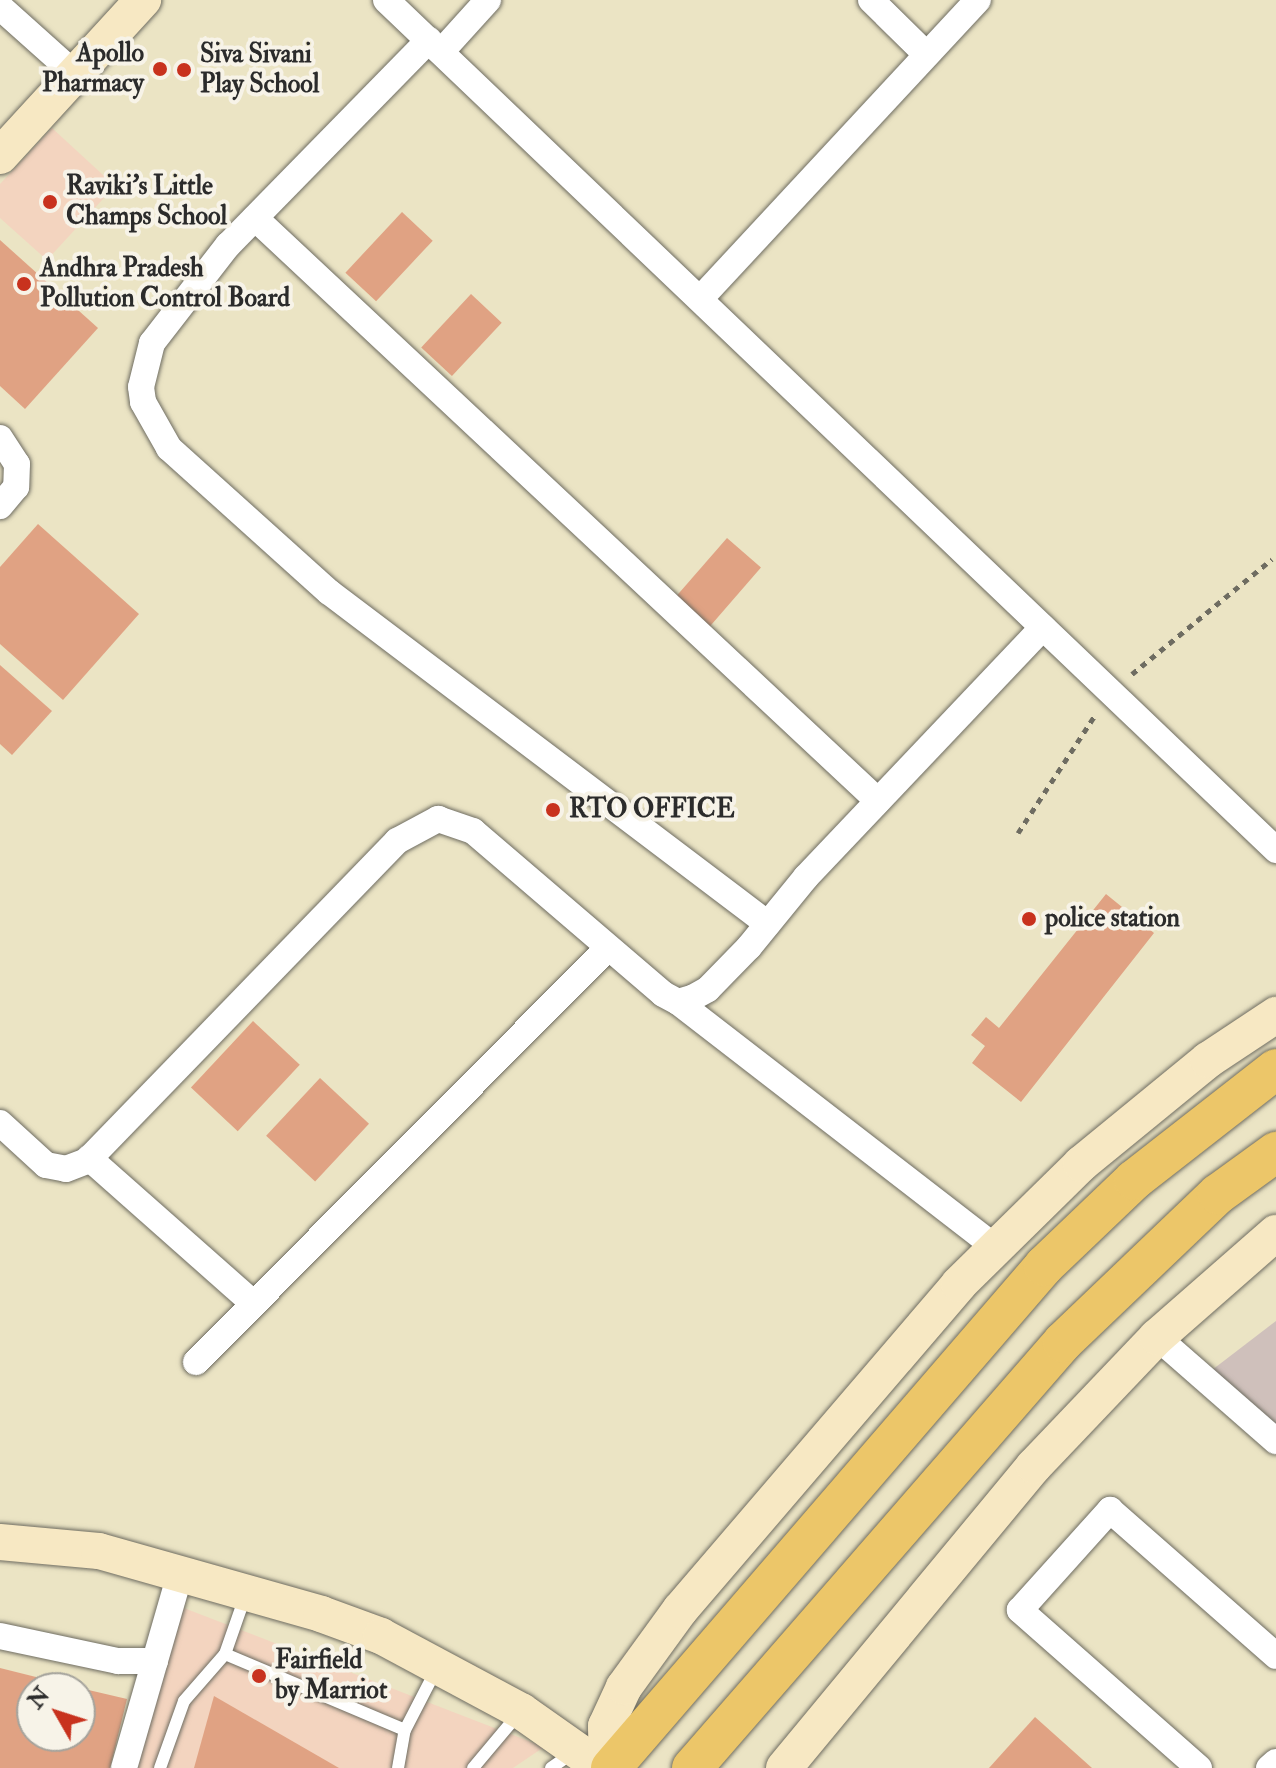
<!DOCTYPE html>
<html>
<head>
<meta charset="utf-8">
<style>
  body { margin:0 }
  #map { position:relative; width:1276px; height:1768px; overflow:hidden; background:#ebe4c4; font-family:"IM FELL Double Pica",serif }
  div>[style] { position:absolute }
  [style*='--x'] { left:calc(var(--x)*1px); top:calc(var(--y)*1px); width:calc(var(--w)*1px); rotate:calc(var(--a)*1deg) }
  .built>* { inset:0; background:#f3d4bf }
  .industrial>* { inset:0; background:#cfc0bb }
  .building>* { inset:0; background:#e0a283; transform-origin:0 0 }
  .path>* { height:5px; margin-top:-2.5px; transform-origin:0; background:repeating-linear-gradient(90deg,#6e6c61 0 6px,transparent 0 12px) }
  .roads { filter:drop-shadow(0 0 2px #6e6c61) drop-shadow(0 0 2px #6e6c61) }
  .lane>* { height:12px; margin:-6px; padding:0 6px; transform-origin:6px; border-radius:6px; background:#fff }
  .street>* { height:26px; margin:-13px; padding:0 13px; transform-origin:13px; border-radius:13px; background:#fff }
  .secondary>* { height:36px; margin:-18px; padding:0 18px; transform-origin:18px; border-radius:18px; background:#f7e8c3 }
  .primary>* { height:40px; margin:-20px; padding:0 20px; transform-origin:20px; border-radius:20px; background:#ecc669 }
  .dots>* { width:22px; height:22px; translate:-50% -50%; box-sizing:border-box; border:4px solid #f7f3e8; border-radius:50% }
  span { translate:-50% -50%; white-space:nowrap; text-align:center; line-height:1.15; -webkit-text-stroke:8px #f7f3e8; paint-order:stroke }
  .poi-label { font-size:26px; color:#2b2b2b; font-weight:700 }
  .right { translate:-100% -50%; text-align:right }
  .left { translate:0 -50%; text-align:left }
  .north { position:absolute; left:16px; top:1672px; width:80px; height:80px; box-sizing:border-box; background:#f7f3e8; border:2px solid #a5a39c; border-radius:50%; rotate:309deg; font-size:22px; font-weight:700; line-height:32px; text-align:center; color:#2b2b2b }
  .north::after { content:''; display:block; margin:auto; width:28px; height:36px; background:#c8321e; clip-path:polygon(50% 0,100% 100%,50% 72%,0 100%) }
</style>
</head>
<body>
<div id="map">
  <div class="built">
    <div style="clip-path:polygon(52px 128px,115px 186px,47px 260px,0 218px,0 184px)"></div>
    <div style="clip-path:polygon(176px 1605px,544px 1747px,513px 1768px,132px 1768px)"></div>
  </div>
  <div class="industrial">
    <div style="clip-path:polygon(1276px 1321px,1276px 1425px,1212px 1370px)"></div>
  </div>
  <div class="building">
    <div style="left:402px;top:212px;width:42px;height:83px;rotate:43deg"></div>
    <div style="clip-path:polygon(0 240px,98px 328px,25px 409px,0 386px)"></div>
    <div style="left:471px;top:294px;width:42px;height:73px;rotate:43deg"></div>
    <div style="clip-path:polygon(38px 524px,139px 614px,63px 700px,0 644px,0 567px)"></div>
    <div style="left:727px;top:538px;width:45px;height:78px;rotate:41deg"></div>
    <div style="clip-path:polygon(0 665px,52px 711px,12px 755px,0 744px)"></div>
    <div style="clip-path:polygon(1106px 894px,1154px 933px,1021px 1102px,972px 1063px,985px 1046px,971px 1035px,986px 1017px,999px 1028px)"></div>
    <div style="left:253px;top:1021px;width:64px;height:91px;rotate:43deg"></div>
    <div style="left:320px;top:1078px;width:67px;height:79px;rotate:43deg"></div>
    <div style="clip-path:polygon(0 1668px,76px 1687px,32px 1688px,32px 1736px,80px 1736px,80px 1688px,127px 1699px,110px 1768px,0 1768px)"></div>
    <div style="clip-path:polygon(214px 1696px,339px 1768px,194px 1768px)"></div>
    <div style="clip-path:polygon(1035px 1717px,1092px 1768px,989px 1768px)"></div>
  </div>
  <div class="path">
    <div style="--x:1132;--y:674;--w:181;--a:-39.4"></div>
    <div style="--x:1018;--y:833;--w:139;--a:-56.8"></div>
  </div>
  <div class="roads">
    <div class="lane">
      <div style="--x:225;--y:1654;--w:195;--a:22.9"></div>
      <div style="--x:405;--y:1730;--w:70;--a:-62.7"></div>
      <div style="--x:160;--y:1768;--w:71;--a:-70.3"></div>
      <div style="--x:184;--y:1701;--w:62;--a:-48.9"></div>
      <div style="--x:225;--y:1654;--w:64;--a:-70.7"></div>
      <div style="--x:398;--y:1768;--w:39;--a:-80"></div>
      <div style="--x:473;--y:1768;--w:73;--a:-50"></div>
      <div style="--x:551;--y:1768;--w:28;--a:-35"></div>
    </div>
    <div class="street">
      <div style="--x:386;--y:0;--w:1231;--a:43.68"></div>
      <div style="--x:871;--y:0;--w:78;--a:44.5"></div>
      <div style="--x:0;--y:7;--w:101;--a:41.8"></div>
      <div style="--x:429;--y:40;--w:287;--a:134.4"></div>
      <div style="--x:228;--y:245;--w:124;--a:127.8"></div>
      <div style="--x:152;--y:343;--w:45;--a:104"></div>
      <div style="--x:141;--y:387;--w:15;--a:82"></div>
      <div style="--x:143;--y:402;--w:53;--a:60.5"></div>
      <div style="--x:169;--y:448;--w:215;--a:42"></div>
      <div style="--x:329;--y:592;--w:550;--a:37.1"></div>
      <div style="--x:441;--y:52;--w:70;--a:-47.9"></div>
      <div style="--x:255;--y:218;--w:853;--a:43.1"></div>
      <div style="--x:700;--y:299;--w:408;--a:-47.1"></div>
      <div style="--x:0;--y:438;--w:31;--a:57"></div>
      <div style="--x:17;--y:464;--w:23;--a:92"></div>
      <div style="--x:16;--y:487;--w:25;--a:130"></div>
      <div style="--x:678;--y:1002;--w:399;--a:37.7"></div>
      <div style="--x:0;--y:1123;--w:62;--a:42.4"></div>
      <div style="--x:46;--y:1165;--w:20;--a:11"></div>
      <div style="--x:66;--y:1169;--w:22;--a:-21"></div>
      <div style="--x:87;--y:1161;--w:446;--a:-45.9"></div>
      <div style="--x:397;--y:841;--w:47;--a:-28.2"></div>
      <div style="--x:438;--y:819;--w:37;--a:19"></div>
      <div style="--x:473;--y:831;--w:250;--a:40.6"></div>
      <div style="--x:663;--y:994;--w:17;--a:28"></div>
      <div style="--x:678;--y:1002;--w:15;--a:-16"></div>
      <div style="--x:692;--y:998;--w:18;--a:-29"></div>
      <div style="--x:708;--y:989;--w:59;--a:-45.7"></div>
      <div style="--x:749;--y:947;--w:90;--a:-50.8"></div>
      <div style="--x:806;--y:877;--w:344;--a:-46.5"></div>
      <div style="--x:89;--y:1158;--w:219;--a:41.5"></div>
      <div style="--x:1157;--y:1337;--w:158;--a:41.2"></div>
      <div style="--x:196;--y:1362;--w:581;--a:-45.14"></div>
      <div style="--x:0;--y:1636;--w:121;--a:12"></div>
      <div style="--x:118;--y:1661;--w:37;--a:0"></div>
      <div style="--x:124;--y:1768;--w:202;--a:-73.9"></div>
      <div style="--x:1199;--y:1768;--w:239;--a:-138.6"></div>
      <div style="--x:1020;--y:1610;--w:135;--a:-48"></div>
      <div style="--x:1110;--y:1510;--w:221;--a:41.3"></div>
      <div style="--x:1269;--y:1768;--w:9;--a:-41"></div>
    </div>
    <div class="secondary">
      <div style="--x:0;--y:156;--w:212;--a:-47.5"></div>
      <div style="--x:0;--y:1542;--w:99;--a:5.2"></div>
      <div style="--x:99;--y:1551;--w:231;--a:15.8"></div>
      <div style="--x:321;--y:1614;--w:64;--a:20.1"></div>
      <div style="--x:381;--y:1636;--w:159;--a:28.2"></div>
      <div style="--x:521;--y:1711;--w:99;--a:35.1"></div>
      <div style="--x:607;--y:1768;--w:42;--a:-91.4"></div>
      <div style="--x:606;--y:1726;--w:43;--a:-65.2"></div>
      <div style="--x:624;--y:1687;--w:95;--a:-54"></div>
      <div style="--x:680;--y:1610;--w:429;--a:-49.4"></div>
      <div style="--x:959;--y:1284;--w:171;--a:-44.5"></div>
      <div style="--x:1081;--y:1164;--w:164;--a:-39.3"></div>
      <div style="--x:1208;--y:1060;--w:82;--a:-33.5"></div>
      <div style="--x:784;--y:1768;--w:392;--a:-50.4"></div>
      <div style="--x:1034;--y:1466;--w:178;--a:-46.4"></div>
      <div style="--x:1157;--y:1337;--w:158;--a:-41.2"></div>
    </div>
    <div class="primary">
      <div style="--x:611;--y:1768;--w:663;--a:-49.22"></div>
      <div style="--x:1044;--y:1266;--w:124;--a:-43.7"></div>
      <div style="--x:1134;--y:1180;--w:180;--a:-38"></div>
      <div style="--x:692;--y:1768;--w:565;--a:-48.95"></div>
      <div style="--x:1063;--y:1342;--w:214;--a:-43.7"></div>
      <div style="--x:1218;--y:1194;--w:72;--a:-35.9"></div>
    </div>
  </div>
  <div class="dots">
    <div style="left:160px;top:69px;background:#c8321e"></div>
    <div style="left:184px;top:70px;background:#c8321e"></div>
    <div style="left:50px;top:202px;background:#c8321e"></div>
    <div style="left:24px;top:284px;background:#c8321e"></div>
    <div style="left:553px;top:810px;background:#c8321e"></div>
    <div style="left:1029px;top:919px;background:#c8321e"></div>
    <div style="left:259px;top:1676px;background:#c8321e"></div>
  </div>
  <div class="poi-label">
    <span class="right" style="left:144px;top:69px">Apollo<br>Pharmacy</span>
    <span class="left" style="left:200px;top:70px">Siva Sivani<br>Play School</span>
    <span class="left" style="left:66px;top:202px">Raviki's Little<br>Champs School</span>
    <span class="left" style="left:40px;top:284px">Andhra Pradesh<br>Pollution Control Board</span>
    <span class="left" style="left:569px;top:810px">RTO OFFICE</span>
    <span class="left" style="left:1045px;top:919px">police station</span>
    <span class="left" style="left:275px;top:1676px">Fairfield<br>by Marriot</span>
  </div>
  <div class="north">N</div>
</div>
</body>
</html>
